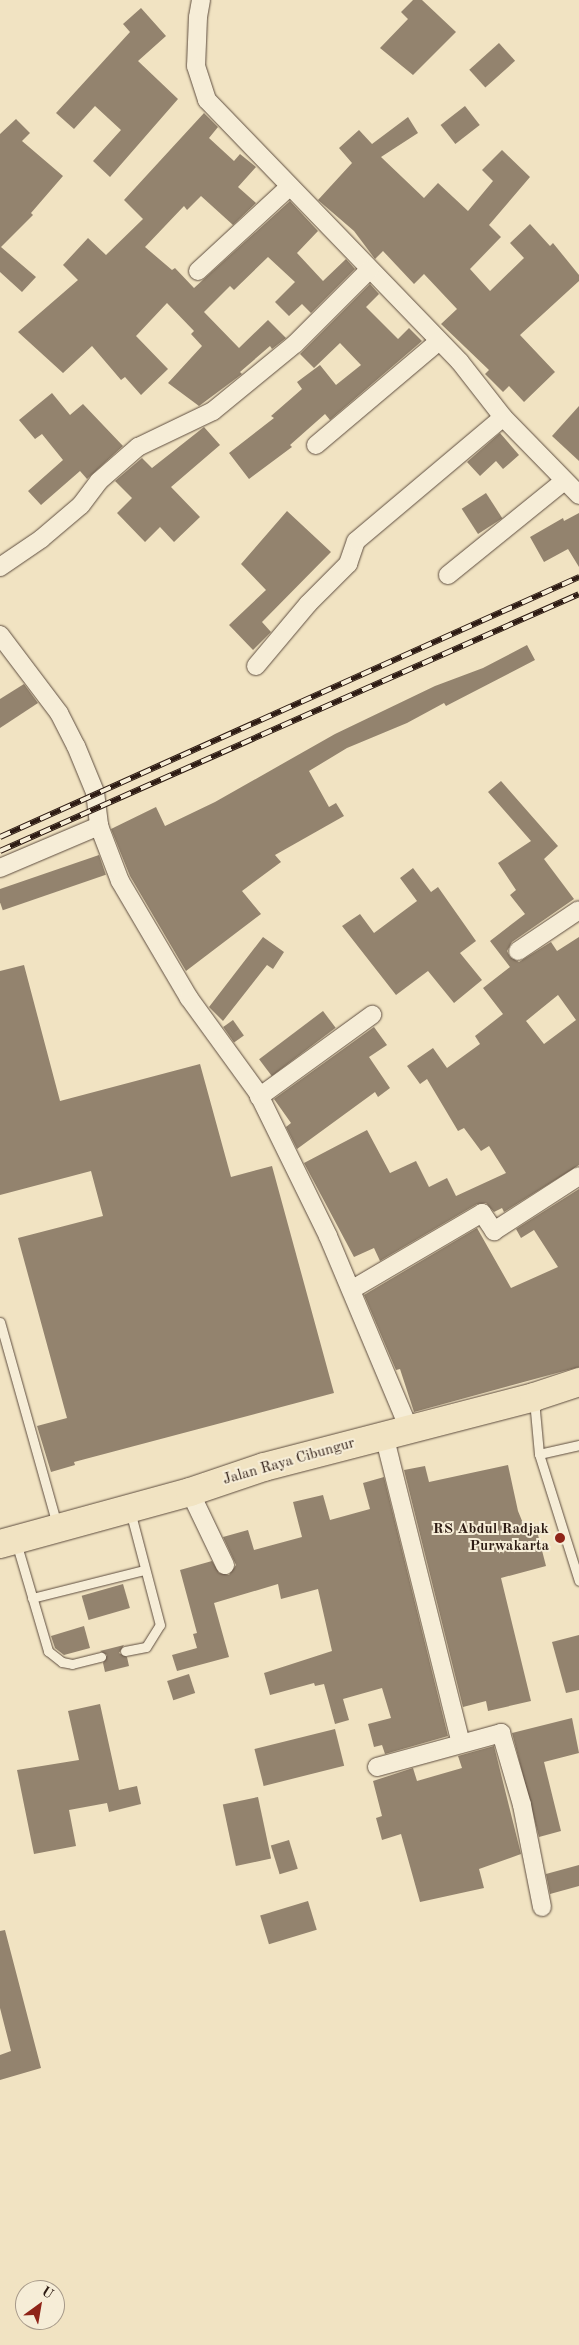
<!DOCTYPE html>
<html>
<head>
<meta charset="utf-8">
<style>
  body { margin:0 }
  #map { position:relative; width:579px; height:2345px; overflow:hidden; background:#f1e3c2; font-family:"Old Standard TT",serif }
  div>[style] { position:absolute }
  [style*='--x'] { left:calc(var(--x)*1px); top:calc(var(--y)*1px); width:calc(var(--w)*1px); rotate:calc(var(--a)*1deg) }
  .building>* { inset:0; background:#93836e; transform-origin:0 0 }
  .roads { filter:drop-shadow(0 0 1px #5e4d3f) drop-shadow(0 0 1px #5e4d3f) }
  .service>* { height:9px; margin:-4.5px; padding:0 4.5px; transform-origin:4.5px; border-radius:4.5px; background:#f6edd7 }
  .minor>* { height:18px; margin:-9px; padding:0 9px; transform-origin:9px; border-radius:9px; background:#f6edd7 }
  .trunk>* { height:28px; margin:-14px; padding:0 14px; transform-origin:14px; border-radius:14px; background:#f1e3c2 }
  .rail>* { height:5.5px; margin-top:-2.75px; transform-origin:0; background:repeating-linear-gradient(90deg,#f6edd7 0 11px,#2d1b13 0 22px); box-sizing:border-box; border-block:1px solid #2d1b13 }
  .dots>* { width:14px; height:14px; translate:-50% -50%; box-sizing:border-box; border:2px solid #f6edd7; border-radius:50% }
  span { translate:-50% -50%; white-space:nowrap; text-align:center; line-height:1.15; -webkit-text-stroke:4px #f6edd7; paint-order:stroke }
  .street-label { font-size:15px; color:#2d1b13 }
  .poi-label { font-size:15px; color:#2d1b13; font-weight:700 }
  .right { translate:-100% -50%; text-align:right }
  .north { position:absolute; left:15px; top:2280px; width:50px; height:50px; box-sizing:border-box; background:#f6edd7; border:1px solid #a69989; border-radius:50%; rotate:32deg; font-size:14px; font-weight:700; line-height:20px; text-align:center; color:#2d1b13 }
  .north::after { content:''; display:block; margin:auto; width:18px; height:22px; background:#8f2418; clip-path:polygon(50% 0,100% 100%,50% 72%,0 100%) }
</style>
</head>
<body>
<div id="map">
  <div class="building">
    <div style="clip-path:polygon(413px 0,422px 0,456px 32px,413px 75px,380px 48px,408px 19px,401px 12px)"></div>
    <div style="clip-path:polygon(141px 8px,166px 36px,138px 61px,178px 99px,110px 177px,93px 161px,121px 130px,95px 106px,74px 129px,56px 113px,130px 32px,123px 24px)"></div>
    <div style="left:499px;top:43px;width:24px;height:40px;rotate:48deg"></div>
    <div style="left:465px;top:106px;width:24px;height:31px;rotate:52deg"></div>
    <div style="clip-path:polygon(204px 113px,218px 127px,209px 138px,234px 161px,240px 154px,256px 167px,238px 187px,256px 203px,233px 225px,201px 196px,187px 210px,184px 206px,145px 247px,172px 270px,175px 268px,194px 288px,290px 201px,318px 231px,297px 253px,323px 281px,346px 259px,355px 269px,311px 313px,302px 304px,289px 316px,275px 302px,295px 282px,268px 257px,234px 290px,230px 286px,204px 312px,239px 348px,268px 320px,286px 338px,272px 349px,270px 346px,240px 372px,242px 374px,199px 406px,168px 383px,202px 346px,191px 334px,194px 331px,167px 303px,136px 336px,168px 369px,141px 395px,125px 377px,121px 380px,92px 346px,63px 373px,18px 332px,78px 280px,63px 265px,88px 238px,106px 255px,143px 219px,124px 200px)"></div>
    <div style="clip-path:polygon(408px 117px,418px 133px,381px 157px,424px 198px,438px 183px,468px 211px,493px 181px,482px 170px,502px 150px,530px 177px,489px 225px,501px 237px,470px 269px,490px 291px,524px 258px,510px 243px,530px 224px,550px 246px,553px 243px,579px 275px,579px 281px,520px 335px,555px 372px,524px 402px,509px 386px,503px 392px,485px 374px,489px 370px,441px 324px,457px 309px,424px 274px,414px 284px,383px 251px,375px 259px,354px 231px,318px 200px,352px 163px,339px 148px,359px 130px,372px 144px)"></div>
    <div style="clip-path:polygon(16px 119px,30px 133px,22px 141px,63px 176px,31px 213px,33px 215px,1px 247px,36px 277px,22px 292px,0 272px,0 134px)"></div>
    <div style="clip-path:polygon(370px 284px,379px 294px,366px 307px,398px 339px,409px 328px,422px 341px,330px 420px,325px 414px,290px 445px,292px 447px,249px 479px,229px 453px,274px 418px,271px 416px,302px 389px,297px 382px,320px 365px,336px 385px,361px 365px,340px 343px,314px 368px,300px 354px)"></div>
    <div style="clip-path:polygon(52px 393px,70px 415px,83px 404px,123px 446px,87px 479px,80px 471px,41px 505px,28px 491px,63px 460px,42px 434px,35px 439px,19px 420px)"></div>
    <div style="clip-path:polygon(579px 406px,579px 461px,552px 436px)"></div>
    <div style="clip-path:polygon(204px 427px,220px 445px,171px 487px,200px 517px,174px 542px,160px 527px,145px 542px,117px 513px,132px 498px,115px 481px,142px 458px,152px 468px)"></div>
    <div style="clip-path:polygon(500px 433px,519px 455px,503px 469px,496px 461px,480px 476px,467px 462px)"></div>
    <div style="left:486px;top:493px;width:30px;height:29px;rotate:57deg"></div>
    <div style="clip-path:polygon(287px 511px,331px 552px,262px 622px,271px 632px,253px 650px,229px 625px,266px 590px,241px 564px)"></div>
    <div style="clip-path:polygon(579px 513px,579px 567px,568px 549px,544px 562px,530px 537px,563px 518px,564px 521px)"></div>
    <div style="clip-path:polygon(527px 645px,535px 660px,446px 706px,444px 703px,407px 723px,347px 748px,309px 771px,329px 807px,336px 803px,344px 816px,275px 855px,281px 862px,242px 891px,261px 914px,186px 971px,130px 876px,111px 829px,156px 807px,165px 826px,215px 802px,335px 734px,435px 686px,483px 668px)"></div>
    <div style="clip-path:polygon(24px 684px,38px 703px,0 728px,0 699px)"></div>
    <div style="clip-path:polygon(evenodd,501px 781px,558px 846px,544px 859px,574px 899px,512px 942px,507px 951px,510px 957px,519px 962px,551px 942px,557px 951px,579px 937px,579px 1165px,504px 1212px,502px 1208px,494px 1212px,486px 1203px,477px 1204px,380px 1261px,374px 1248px,354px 1257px,304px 1163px,367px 1130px,390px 1173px,416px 1161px,429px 1187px,447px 1178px,456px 1196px,506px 1173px,489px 1146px,481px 1151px,464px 1128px,458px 1131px,427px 1079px,420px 1084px,407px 1066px,433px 1048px,447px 1068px,480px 1044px,475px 1036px,503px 1014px,483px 988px,510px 967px,490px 941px,525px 914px,510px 895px,516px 890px,498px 863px,531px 841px,488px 792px,501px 781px,558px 995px,576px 1020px,544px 1044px,526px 1021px,558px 995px)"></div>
    <div style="left:99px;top:855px;width:21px;height:109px;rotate:71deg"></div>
    <div style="clip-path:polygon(413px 868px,431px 892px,438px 887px,476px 941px,460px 953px,482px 980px,454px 1003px,428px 971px,396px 995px,342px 926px,360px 914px,374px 933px,417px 901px,400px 878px)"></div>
    <div style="clip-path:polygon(263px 937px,284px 952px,273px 969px,267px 965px,223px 1021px,209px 1007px)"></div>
    <div style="clip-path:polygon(24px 965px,60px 1101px,200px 1064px,231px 1177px,272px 1166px,334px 1393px,74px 1462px,75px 1465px,51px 1472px,37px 1426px,67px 1418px,18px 1238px,103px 1216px,91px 1171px,0 1195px,0 971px)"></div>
    <div style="left:323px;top:1011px;width:21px;height:80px;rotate:53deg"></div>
    <div style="left:233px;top:1020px;width:19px;height:12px;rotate:55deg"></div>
    <div style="clip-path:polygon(374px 1027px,387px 1045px,369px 1057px,390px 1088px,378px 1097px,375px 1092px,297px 1149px,286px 1127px,291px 1123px,274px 1099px)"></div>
    <div style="clip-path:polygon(579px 1189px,579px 1367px,414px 1412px,400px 1369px,396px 1370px,364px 1295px,477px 1228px,511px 1288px,558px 1267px,534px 1230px,521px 1238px,516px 1229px)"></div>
    <div style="clip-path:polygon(508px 1465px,518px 1511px,527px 1533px,537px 1531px,546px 1566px,501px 1578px,531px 1701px,488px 1711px,486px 1701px,463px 1707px,404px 1470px,425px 1466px,429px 1482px)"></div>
    <div style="clip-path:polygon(384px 1477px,448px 1736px,385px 1754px,382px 1745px,374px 1747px,368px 1724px,391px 1718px,382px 1688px,343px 1699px,349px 1720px,335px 1724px,324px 1684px,315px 1686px,314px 1683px,270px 1695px,264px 1673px,332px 1651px,318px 1589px,281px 1599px,278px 1584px,214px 1603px,229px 1657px,177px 1671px,172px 1655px,197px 1648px,193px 1634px,197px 1633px,180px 1570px,212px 1561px,219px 1573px,229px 1575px,236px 1565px,223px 1537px,248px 1530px,254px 1550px,302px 1537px,293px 1502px,323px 1495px,330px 1520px,370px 1509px,363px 1483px)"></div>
    <div style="left:123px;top:1584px;width:25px;height:43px;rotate:74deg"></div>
    <div style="clip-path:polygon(84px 1626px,90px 1648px,64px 1655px,55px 1648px,51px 1636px)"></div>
    <div style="clip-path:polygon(579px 1635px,579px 1690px,566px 1693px,552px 1642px)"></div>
    <div style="clip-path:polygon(124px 1645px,119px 1653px,127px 1657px,129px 1666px,105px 1672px,103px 1663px,107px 1655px,100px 1651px)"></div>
    <div style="left:189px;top:1674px;width:20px;height:23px;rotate:72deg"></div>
    <div style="clip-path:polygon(100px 1704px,119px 1790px,137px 1786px,141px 1804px,109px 1812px,107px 1803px,69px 1810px,76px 1846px,34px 1854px,17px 1770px,79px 1760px,68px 1711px)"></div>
    <div style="clip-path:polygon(572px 1718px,579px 1753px,544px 1762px,561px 1831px,539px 1837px,512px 1733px)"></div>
    <div style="left:335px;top:1729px;width:38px;height:83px;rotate:76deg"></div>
    <div style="clip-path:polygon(494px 1746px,521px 1854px,479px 1869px,484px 1888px,420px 1902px,401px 1834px,382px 1840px,376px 1818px,382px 1816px,373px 1781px,413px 1768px,417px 1781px,462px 1768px,458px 1756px)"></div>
    <div style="left:258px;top:1797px;width:63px;height:36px;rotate:78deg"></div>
    <div style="left:289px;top:1840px;width:30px;height:19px;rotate:73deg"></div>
    <div style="clip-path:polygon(579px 1865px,579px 1886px,550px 1894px,546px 1874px)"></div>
    <div style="left:308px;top:1901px;width:30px;height:50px;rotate:73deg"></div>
    <div style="clip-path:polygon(5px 1930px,41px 2068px,0 2080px,0 2055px,11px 2051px,0 2008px,0 1931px)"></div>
  </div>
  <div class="roads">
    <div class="service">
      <div style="--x:0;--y:1322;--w:211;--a:74.3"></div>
      <div style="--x:534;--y:1400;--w:54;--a:84.7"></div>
      <div style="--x:539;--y:1454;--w:133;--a:72.5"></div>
      <div style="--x:539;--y:1454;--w:41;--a:-12.7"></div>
      <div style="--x:16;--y:1542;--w:114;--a:73.6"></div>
      <div style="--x:48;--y:1651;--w:18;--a:38"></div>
      <div style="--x:62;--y:1662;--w:10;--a:11"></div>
      <div style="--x:72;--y:1664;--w:30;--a:-14"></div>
      <div style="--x:32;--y:1598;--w:115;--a:-14"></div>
      <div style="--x:125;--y:1651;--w:21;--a:-11"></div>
      <div style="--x:146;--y:1647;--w:26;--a:-58"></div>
      <div style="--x:160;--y:1625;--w:118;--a:-104.7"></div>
    </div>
    <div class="minor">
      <div style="--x:201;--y:0;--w:17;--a:100"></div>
      <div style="--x:198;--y:17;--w:49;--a:92.3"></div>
      <div style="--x:196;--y:66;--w:36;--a:72"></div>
      <div style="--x:207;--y:100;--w:364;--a:46"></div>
      <div style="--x:460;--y:362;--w:70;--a:52"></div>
      <div style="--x:503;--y:417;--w:109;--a:45.7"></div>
      <div style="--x:198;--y:271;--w:122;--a:-42.7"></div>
      <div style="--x:316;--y:445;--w:161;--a:-40.2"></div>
      <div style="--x:0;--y:567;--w:50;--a:-34.3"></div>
      <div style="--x:41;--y:539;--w:52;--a:-40.4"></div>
      <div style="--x:81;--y:505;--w:30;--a:-53"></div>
      <div style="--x:99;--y:481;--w:52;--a:-41.1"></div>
      <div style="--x:138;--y:447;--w:83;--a:-25.6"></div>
      <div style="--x:213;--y:411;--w:106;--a:-39.3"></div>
      <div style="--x:295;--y:344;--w:105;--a:-45"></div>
      <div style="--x:448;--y:575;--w:149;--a:-39"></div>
      <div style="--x:0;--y:635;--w:98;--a:52.9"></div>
      <div style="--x:59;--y:713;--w:37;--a:63"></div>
      <div style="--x:76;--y:746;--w:50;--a:67.6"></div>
      <div style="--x:95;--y:792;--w:34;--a:83"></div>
      <div style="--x:256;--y:666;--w:81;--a:-50"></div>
      <div style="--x:308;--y:604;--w:57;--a:-45"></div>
      <div style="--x:348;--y:564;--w:24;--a:-71"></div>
      <div style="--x:356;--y:541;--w:192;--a:-40.1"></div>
      <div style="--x:0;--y:868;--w:108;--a:-23"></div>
      <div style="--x:99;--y:826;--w:59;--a:69.1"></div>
      <div style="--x:120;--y:881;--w:136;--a:59.5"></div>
      <div style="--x:189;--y:998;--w:117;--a:54"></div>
      <div style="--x:258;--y:1093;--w:159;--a:63.9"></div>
      <div style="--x:328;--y:1236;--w:212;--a:67.2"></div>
      <div style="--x:518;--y:951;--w:73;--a:-33.9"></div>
      <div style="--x:259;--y:1097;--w:140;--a:-36"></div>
      <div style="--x:351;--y:1290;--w:152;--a:-30.4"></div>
      <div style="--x:482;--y:1213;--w:22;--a:56"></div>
      <div style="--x:494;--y:1231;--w:101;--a:-32.9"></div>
      <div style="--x:384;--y:1435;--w:318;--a:76"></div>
      <div style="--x:190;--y:1492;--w:81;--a:64.4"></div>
      <div style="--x:377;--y:1767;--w:129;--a:-15.3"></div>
      <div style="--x:501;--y:1733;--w:75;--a:73.7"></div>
      <div style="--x:522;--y:1805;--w:104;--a:78.9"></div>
    </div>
    <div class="trunk">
      <div style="--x:0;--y:1544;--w:197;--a:-15.3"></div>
      <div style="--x:190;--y:1492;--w:78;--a:-18.7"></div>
      <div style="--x:264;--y:1467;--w:279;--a:-14.5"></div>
      <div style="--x:534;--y:1397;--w:47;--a:-18.4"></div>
    </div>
  </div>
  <div class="rail">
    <div style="--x:0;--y:837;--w:635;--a:-24.18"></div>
    <div style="--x:0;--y:851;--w:633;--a:-23.93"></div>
  </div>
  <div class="dots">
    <div style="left:560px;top:1538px;background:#8f2418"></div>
  </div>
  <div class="street-label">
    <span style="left:289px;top:1462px;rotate:-16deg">Jalan Raya Cibungur</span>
  </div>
  <div class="poi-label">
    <span class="right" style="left:549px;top:1538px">RS Abdul Radjak<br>Purwakarta</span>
  </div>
  <div class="north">U</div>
</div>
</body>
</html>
